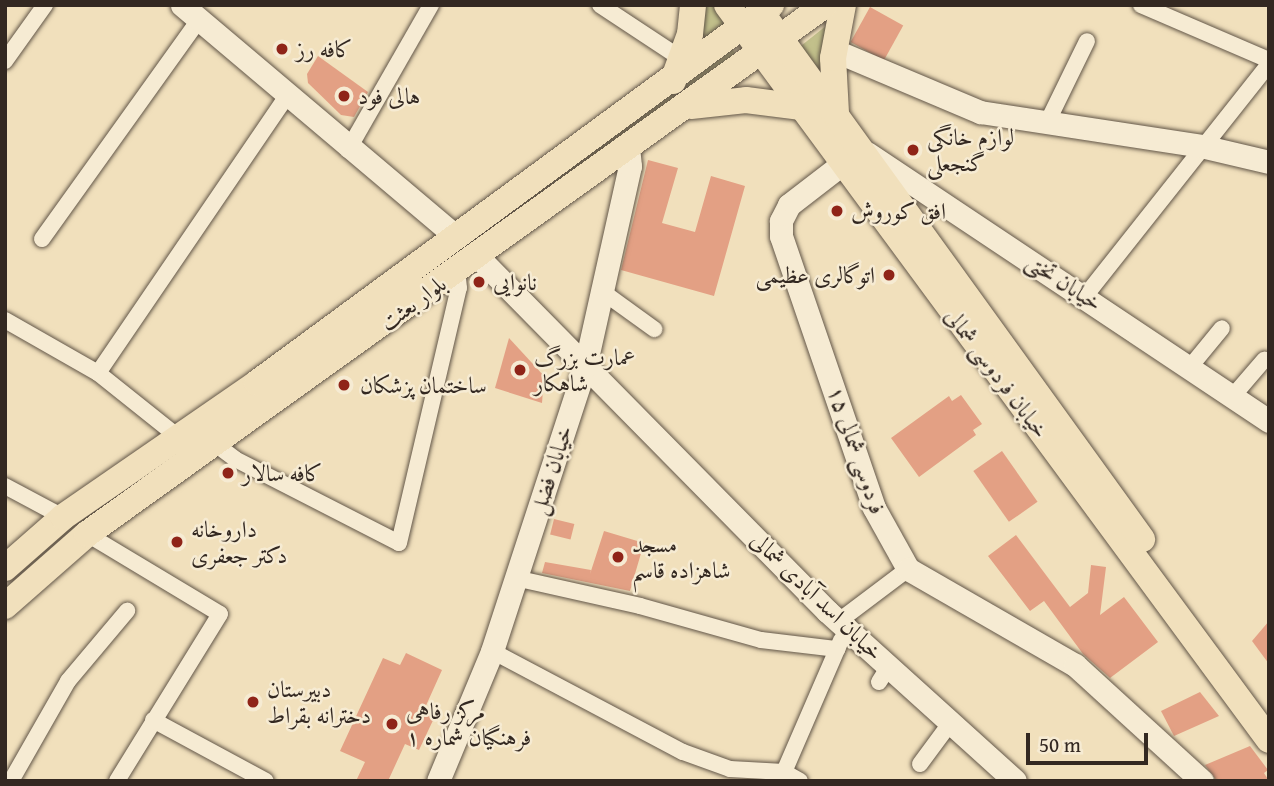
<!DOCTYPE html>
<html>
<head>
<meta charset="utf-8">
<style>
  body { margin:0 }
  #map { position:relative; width:1274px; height:786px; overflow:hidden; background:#f1e0bc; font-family:"Gentium Book Plus",Amiri,serif }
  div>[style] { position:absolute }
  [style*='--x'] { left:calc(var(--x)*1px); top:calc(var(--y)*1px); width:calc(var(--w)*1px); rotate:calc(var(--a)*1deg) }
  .green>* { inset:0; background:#c2c08b }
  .building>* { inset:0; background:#e3a084; transform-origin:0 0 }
  .roads { filter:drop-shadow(0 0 2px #625648) drop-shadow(0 0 2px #625648) }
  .street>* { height:16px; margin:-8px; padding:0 8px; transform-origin:8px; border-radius:8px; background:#f6ebd3 }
  .secondary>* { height:23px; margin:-11.5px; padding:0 11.5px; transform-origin:11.5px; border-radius:11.5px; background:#f6ebd3 }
  .primary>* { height:26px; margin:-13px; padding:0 13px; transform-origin:13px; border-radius:13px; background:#f1e0bc }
  .dots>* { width:19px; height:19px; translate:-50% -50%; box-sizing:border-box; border:4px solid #f6ebd3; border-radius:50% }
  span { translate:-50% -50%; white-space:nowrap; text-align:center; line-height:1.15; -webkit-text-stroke:5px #f6ebd3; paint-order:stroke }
  .poi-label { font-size:23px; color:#332821 }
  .left { translate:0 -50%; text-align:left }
  .right { translate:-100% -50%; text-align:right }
  .street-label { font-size:23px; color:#332821 }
  .frame { position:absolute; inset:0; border:7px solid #332821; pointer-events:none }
  .scale { position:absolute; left:1026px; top:733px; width:122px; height:32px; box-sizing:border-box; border:4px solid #332821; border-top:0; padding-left:9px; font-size:21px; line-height:24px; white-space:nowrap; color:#332821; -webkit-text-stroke:5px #f6ebd3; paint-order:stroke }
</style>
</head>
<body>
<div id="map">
  <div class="green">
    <div style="clip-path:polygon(700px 5px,717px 5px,730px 23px,692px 52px)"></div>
    <div style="clip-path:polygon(836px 18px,825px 86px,797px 49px)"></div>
    <div style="clip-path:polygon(732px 49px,737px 55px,475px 245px,278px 379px)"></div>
  </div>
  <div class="building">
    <div style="left:870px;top:7px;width:38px;height:40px;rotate:29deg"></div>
    <div style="clip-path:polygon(318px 56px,368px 92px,354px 117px,341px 115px,308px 83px,307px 74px)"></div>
    <div style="clip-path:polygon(648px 160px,678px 168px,662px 223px,695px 232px,711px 176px,745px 186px,714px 296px,621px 270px)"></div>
    <div style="clip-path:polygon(509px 338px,544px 376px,542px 403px,495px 388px)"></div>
    <div style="clip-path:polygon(961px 395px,982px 424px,973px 430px,976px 435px,919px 477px,891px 438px,949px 396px,952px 401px)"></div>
    <div style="left:1002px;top:451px;width:62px;height:35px;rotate:55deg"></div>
    <div style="left:554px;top:519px;width:21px;height:16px;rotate:14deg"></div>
    <div style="clip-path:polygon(604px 531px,644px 543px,630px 591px,542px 573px,545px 562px,591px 570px,590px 574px)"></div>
    <div style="clip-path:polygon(1016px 535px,1070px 607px,1088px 593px,1091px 565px,1106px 567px,1100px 615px,1124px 597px,1158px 642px,1110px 678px,1083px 654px,1044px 601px,1030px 611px,988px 556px)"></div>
    <div style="clip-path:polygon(1269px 621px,1269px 664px,1252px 641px)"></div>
    <div style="clip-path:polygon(406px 653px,442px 670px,424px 710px,436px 714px,419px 750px,405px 744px,388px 781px,356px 781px,365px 762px,340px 751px,383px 658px,400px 665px)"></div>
    <div style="clip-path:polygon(1200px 692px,1219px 716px,1174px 736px,1161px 711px)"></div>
    <div style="clip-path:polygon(1250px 746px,1268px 770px,1264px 773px,1269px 781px,1217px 781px,1205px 765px)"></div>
  </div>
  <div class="roads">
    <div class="street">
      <div style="--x:600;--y:5;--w:98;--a:33.4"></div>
      <div style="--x:1141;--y:5;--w:139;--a:23.3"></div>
      <div style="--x:5;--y:61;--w:69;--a:-54.5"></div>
      <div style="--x:1047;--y:123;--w:91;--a:-64"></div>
      <div style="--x:348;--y:150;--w:167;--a:-60.2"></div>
      <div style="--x:42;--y:239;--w:268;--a:-54.4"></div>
      <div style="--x:600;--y:290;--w:67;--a:35.8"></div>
      <div style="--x:1086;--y:295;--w:295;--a:-51.6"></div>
      <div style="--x:5;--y:320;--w:107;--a:29.7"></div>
      <div style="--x:98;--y:373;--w:101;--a:38.6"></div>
      <div style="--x:1190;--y:367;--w:50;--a:-50.6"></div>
      <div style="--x:98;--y:373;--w:334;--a:-55.7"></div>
      <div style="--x:1233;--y:396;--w:48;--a:-49.3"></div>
      <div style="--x:214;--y:443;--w:26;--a:37"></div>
      <div style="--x:235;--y:459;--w:184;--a:27.1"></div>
      <div style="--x:399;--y:543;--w:262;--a:-76.8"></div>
      <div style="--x:459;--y:288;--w:18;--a:-96"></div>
      <div style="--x:5;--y:486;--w:66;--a:28.1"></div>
      <div style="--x:87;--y:534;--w:155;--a:31"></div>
      <div style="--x:220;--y:614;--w:196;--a:121.7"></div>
      <div style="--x:515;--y:578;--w:128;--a:12.6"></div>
      <div style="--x:640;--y:606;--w:126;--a:15.7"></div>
      <div style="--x:761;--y:640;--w:77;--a:6.8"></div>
      <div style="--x:839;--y:621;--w:86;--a:-37"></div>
      <div style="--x:492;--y:651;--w:216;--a:27.9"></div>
      <div style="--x:683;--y:752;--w:50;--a:19.9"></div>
      <div style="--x:730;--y:769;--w:54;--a:3.2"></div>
      <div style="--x:784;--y:772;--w:18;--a:29"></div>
      <div style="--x:879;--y:682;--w:19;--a:-58"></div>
      <div style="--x:153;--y:720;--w:128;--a:28.4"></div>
      <div style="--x:920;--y:764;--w:52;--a:-53.6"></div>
      <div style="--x:784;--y:772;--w:144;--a:-66.6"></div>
      <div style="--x:11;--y:781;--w:115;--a:-60.3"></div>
      <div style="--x:68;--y:681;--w:92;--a:-49.9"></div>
    </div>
    <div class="secondary">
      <div style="--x:182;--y:5;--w:356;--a:40.2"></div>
      <div style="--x:845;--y:55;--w:147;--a:22.9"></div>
      <div style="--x:980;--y:112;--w:224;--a:8.7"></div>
      <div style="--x:1201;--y:146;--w:70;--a:13.2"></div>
      <div style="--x:867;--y:153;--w:483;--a:33.7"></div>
      <div style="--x:842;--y:164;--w:67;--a:142.3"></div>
      <div style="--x:789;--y:205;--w:18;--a:117"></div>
      <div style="--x:781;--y:221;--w:15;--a:90"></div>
      <div style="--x:781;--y:236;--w:287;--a:71.1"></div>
      <div style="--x:874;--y:508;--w:70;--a:60.9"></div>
      <div style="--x:908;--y:569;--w:193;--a:29.9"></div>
      <div style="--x:1075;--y:665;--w:172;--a:42.4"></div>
      <div style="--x:477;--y:256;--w:499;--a:45.4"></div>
      <div style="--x:827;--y:611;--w:253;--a:42.1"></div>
      <div style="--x:438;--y:781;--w:141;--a:-67.4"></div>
      <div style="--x:492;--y:651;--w:299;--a:-71.9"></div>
      <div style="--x:585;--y:367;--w:206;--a:-77.4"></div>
      <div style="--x:630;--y:166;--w:18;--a:-96"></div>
    </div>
    <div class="primary">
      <div style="--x:727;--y:5;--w:913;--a:53.59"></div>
      <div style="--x:769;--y:23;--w:637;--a:54.14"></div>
      <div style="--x:673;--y:81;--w:50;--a:-70.1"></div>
      <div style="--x:690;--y:34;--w:29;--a:-84"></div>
      <div style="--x:691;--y:106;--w:55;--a:-6.2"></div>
      <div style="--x:746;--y:100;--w:54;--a:7.4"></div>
      <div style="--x:836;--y:113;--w:55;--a:-93.1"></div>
      <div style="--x:833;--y:58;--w:54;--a:-79.3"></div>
      <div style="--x:5;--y:568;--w:77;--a:-41.3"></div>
      <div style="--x:63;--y:517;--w:236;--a:-34.6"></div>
      <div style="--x:257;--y:383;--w:638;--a:-36.33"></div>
      <div style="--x:5;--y:606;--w:109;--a:-41.3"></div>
      <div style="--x:87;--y:534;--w:908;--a:-35.63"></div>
    </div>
  </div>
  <div class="dots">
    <div style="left:282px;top:49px;background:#8f2418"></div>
    <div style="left:344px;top:96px;background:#8f2418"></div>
    <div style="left:913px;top:150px;background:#8f2418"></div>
    <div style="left:837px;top:211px;background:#8f2418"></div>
    <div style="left:889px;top:275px;background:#8f2418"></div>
    <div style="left:479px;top:282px;background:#8f2418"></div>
    <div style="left:520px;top:370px;background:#8f2418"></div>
    <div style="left:344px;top:385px;background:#8f2418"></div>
    <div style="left:228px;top:473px;background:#8f2418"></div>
    <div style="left:177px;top:542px;background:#8f2418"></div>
    <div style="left:618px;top:557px;background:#8f2418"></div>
    <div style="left:253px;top:702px;background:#8f2418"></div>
    <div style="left:392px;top:724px;background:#8f2418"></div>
  </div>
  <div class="poi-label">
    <span class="left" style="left:296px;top:49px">کافه رز</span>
    <span class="left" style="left:358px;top:96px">هالی فود</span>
    <span class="left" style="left:927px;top:150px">لوازم خانگی<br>گنجعلی</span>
    <span class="left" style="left:851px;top:211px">افق کوروش</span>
    <span class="right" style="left:875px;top:275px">اتوگالری عظیمی</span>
    <span class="left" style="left:493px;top:282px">نانوایی</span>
    <span class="left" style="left:534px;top:370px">عمارت بزرگ<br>شاهکار</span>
    <span class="left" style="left:360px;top:385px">ساختمان پزشکان</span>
    <span class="left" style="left:242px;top:473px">کافه سالار</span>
    <span class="left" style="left:191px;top:542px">داروخانه<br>دکتر جعفری</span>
    <span class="left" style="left:632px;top:557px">مسجد<br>شاهزاده قاسم</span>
    <span class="left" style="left:267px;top:702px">دبیرستان<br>دخترانه بقراط</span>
    <span class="left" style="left:406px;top:724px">مرکز رفاهی<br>فرهنگیان شماره ۱</span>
  </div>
  <div class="street-label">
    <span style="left:1064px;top:282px;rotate:33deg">خیابان تختی</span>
    <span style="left:413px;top:303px;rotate:-36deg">بلوار بعثت</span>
    <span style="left:997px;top:373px;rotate:53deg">خیابان فردوسی شمالی</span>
    <span style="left:857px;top:450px;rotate:71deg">فردوسی شمالی ۱۵</span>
    <span style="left:551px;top:470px;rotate:-72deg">خیابان فضل</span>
    <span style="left:817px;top:596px;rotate:44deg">خیابان اسد آبادی شمالی</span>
  </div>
  <div class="frame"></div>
  <div class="scale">50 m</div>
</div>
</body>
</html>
